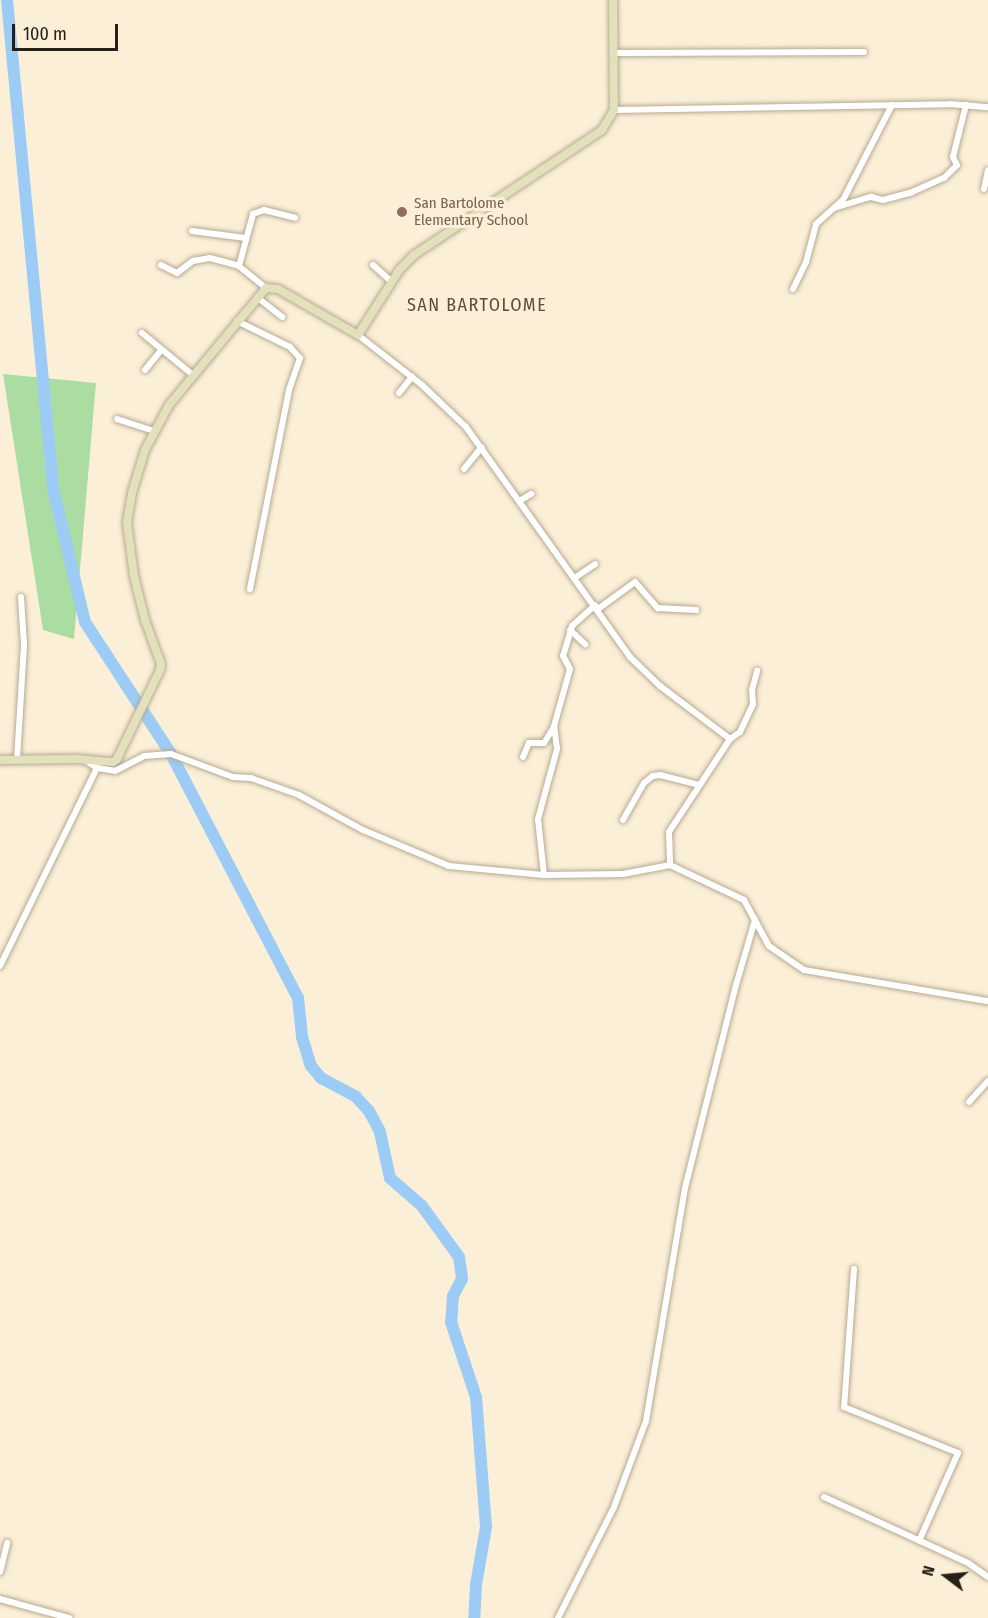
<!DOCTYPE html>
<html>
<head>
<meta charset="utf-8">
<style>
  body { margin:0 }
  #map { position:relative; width:988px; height:1618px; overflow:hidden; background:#fcefd7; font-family:"Fira Sans Condensed",sans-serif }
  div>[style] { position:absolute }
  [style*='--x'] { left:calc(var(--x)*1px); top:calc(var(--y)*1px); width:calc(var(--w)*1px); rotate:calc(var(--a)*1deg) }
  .green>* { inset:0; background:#abdda2 }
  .river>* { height:12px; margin:-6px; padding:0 6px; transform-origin:6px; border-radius:6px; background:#9cccf5 }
  .roads { filter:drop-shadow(0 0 2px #b6aa93) drop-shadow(0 0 2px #b6aa93) }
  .street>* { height:6px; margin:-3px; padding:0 3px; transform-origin:3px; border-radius:3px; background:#fff }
  .secondary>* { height:8px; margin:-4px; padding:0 4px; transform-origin:4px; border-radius:4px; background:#e3e0bc }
  .dots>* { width:16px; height:16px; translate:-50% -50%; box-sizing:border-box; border:3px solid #fcefd7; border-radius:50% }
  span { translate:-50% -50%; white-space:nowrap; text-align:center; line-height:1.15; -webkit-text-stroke:6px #fcefd7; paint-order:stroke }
  .education-label { font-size:15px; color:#785e54 }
  .left { translate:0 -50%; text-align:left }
  .quarter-label { font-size:18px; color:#5b4f3b; letter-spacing:1.5px }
  .north { position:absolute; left:916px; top:1546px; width:60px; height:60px; -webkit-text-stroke:4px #fcefd7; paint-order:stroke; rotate:286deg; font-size:16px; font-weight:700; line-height:24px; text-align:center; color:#262118 }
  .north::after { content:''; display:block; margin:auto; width:21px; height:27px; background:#262118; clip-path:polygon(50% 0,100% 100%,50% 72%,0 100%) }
  .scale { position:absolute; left:12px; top:24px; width:106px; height:27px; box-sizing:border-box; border:3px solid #262118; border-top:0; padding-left:8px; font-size:18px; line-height:21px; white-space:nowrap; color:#262118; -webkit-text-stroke:4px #fcefd7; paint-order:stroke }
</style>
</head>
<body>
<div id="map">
  <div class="green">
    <div style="clip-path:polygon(3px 374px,96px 383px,74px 639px,43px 630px)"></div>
  </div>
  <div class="river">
    <div style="--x:7;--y:0;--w:495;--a:84.6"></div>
    <div style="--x:54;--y:493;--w:133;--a:76.5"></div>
    <div style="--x:85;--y:622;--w:158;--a:56.9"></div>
    <div style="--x:171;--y:754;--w:275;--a:62.5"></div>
    <div style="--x:298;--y:998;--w:39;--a:84"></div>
    <div style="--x:302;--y:1037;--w:30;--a:73"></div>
    <div style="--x:311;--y:1066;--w:16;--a:50"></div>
    <div style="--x:321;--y:1078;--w:40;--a:28"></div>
    <div style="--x:356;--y:1097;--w:19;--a:47"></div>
    <div style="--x:369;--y:1111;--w:24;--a:62"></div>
    <div style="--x:380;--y:1132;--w:47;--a:77.7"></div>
    <div style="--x:390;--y:1178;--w:43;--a:41.2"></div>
    <div style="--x:422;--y:1206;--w:63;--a:54"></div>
    <div style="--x:459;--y:1257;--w:22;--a:82"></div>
    <div style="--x:462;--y:1279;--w:19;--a:118"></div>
    <div style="--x:453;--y:1296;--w:26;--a:94"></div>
    <div style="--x:451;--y:1322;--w:79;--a:71.6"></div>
    <div style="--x:476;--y:1397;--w:130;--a:85.6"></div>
    <div style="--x:486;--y:1527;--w:59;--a:99.8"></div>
    <div style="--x:476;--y:1585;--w:33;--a:93"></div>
  </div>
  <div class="roads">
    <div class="street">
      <div style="--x:614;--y:53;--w:250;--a:-0.2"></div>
      <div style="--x:614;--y:110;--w:336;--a:-1"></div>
      <div style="--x:950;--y:104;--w:38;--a:5"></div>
      <div style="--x:984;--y:189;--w:19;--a:-78"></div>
      <div style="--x:834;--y:208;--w:39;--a:-17"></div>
      <div style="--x:871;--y:197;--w:12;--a:14"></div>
      <div style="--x:883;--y:200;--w:30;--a:-15"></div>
      <div style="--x:912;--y:192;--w:35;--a:-24"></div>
      <div style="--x:944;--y:178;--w:18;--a:-45"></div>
      <div style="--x:957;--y:165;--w:9;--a:-117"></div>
      <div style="--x:953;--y:157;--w:54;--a:-76"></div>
      <div style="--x:192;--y:231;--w:54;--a:7.4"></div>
      <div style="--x:161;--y:265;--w:18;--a:27"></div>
      <div style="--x:177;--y:273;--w:20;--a:-37"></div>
      <div style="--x:193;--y:261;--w:17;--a:-10"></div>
      <div style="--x:210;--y:258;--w:30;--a:15"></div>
      <div style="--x:373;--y:265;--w:25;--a:42"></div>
      <div style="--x:266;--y:288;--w:35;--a:-141"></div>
      <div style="--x:239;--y:266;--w:54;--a:-74.9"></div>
      <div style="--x:253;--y:214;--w:12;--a:-20"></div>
      <div style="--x:264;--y:210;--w:32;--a:14"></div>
      <div style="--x:793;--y:289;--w:30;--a:-64"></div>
      <div style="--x:806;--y:262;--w:39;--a:-75"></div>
      <div style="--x:816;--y:224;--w:36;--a:-42"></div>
      <div style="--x:843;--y:200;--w:107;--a:-62.7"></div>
      <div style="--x:258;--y:298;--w:31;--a:38"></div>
      <div style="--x:237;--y:321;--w:59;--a:26.1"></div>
      <div style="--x:290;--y:347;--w:15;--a:48"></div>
      <div style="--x:300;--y:358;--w:34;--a:109"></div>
      <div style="--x:289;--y:390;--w:203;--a:101.1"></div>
      <div style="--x:142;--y:333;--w:66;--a:39.5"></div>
      <div style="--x:358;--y:335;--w:81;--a:38"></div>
      <div style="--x:422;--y:385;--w:61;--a:43.7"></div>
      <div style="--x:466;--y:427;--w:282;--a:54.5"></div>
      <div style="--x:630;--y:657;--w:42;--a:44"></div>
      <div style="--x:660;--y:686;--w:88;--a:37.1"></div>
      <div style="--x:730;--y:739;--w:111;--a:123.3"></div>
      <div style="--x:669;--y:832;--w:33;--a:88"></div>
      <div style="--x:145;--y:370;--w:26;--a:-51"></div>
      <div style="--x:399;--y:393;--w:21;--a:-51"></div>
      <div style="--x:117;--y:419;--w:39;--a:18"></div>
      <div style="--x:464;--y:469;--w:28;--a:-51"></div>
      <div style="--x:521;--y:500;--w:12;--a:-31"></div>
      <div style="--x:576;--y:577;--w:23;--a:-34"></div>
      <div style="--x:598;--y:609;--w:46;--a:-36.1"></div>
      <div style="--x:635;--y:582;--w:35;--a:49"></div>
      <div style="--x:658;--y:608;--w:38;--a:3"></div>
      <div style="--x:570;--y:630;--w:21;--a:43"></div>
      <div style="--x:730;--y:739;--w:12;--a:-35"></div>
      <div style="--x:740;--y:732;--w:31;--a:-65"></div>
      <div style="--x:753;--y:704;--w:14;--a:-94"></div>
      <div style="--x:752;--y:690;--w:20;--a:-75"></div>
      <div style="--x:523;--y:757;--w:15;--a:-67"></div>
      <div style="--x:529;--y:743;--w:15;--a:0"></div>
      <div style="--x:544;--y:743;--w:19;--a:-58"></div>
      <div style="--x:17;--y:760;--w:115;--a:-86.5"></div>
      <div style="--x:24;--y:645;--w:48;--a:-93.6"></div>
      <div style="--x:85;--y:760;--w:14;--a:34"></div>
      <div style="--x:97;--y:768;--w:18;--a:9"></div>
      <div style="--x:115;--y:771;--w:33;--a:-27"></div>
      <div style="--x:144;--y:756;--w:27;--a:-4"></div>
      <div style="--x:171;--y:754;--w:66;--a:20.4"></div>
      <div style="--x:233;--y:777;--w:18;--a:3"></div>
      <div style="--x:251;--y:778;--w:51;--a:19.5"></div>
      <div style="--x:299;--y:795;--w:73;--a:28.7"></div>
      <div style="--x:363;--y:830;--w:93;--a:22.7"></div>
      <div style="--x:449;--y:866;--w:95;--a:5.4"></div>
      <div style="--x:544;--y:875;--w:79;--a:-0.7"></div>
      <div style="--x:623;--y:874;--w:48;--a:-10.8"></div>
      <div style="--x:670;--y:865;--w:82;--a:25.3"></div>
      <div style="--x:744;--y:900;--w:52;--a:61.5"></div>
      <div style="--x:769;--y:946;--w:42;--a:34.4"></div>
      <div style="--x:804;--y:970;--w:187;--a:9.6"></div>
      <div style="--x:623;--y:820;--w:43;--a:-60.4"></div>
      <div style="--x:644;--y:783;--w:11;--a:-38"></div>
      <div style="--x:653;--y:776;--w:7;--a:-8"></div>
      <div style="--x:660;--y:775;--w:40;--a:14.4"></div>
      <div style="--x:544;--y:875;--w:56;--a:-96.1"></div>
      <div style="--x:538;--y:819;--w:73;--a:-74.8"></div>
      <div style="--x:557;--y:749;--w:23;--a:-97"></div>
      <div style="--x:554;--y:726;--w:59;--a:-74.3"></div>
      <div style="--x:570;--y:669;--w:15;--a:-118"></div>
      <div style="--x:563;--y:656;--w:31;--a:-73"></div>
      <div style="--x:572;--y:626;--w:31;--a:-42"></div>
      <div style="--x:0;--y:966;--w:220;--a:-63.9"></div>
      <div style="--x:969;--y:1102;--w:28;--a:-48"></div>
      <div style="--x:854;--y:1269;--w:138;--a:94.1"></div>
      <div style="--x:844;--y:1407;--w:123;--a:22"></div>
      <div style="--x:958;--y:1453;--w:96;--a:113.9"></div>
      <div style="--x:824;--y:1497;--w:158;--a:24.6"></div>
      <div style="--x:968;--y:1563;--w:24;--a:35"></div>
      <div style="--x:0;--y:1572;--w:30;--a:-76"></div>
      <div style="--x:0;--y:1599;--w:72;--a:15.4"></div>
      <div style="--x:558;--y:1618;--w:124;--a:-63.2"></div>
      <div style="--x:614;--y:1507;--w:92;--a:-69.6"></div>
      <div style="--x:646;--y:1421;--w:236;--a:-80.5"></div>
      <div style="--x:685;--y:1188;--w:209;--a:-75.9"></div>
      <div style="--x:736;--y:985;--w:68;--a:-73.7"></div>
    </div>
    <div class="secondary">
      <div style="--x:0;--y:760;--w:77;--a:-0.7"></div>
      <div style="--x:77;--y:759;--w:36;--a:5"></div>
      <div style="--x:113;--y:762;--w:5;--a:-37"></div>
      <div style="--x:117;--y:759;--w:99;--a:-64.2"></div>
      <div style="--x:160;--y:670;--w:6;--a:-81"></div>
      <div style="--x:161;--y:664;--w:47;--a:-110"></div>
      <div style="--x:145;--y:620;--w:45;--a:-104"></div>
      <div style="--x:134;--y:576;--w:54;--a:-97.4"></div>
      <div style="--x:127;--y:522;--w:29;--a:-80"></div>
      <div style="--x:132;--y:493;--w:45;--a:-73.2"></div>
      <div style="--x:145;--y:450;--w:51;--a:-61.9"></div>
      <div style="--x:169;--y:405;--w:152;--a:-50.3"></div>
      <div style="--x:266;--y:288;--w:12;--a:5"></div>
      <div style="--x:278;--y:289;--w:92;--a:29.9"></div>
      <div style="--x:358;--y:335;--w:78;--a:-57.5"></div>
      <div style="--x:400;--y:269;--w:20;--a:-45"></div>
      <div style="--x:414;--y:255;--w:226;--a:-33.6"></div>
      <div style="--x:602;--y:130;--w:23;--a:-59"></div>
      <div style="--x:614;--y:110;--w:110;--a:-90.5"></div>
    </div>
  </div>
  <div class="dots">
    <div style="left:402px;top:212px;background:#8d6e63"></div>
  </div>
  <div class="education-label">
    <span class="left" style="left:414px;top:212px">San Bartolome<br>Elementary School</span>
  </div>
  <div class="quarter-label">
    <span style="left:477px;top:305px">SAN BARTOLOME</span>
  </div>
  <div class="north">N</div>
  <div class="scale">100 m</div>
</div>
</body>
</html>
